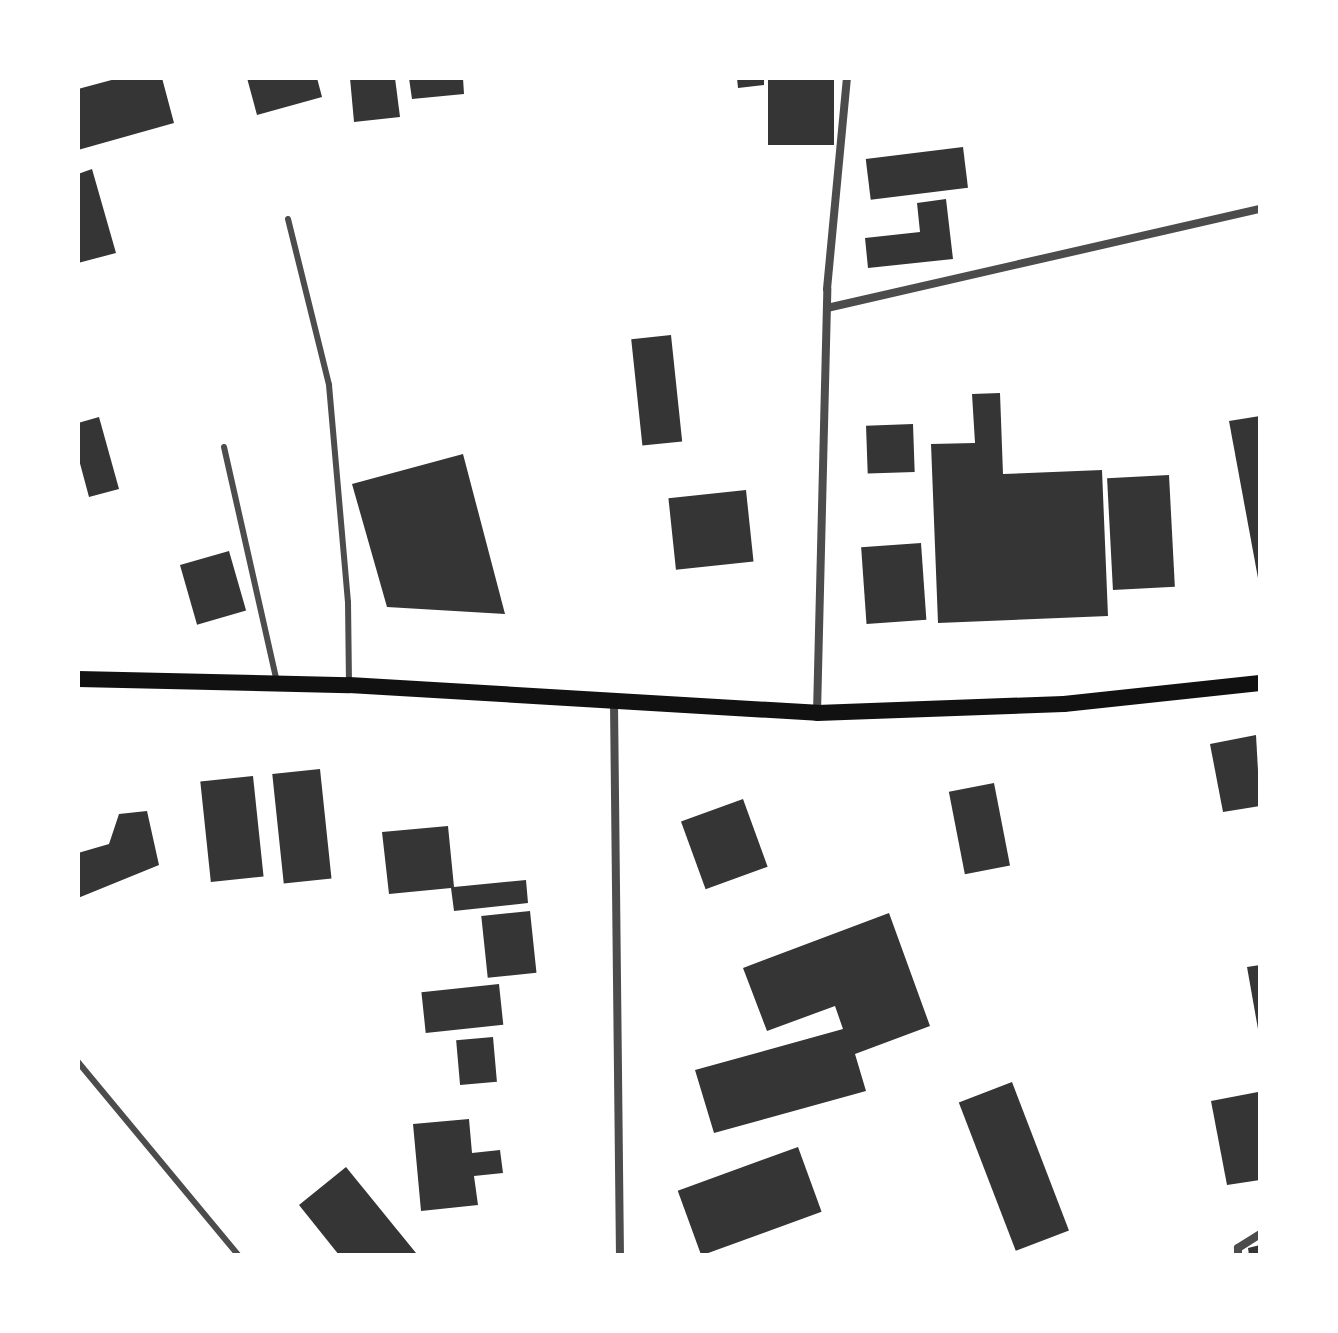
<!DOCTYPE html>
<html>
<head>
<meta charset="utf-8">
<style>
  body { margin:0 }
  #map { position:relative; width:1338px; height:1333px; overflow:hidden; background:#fff; font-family:"Work Sans",sans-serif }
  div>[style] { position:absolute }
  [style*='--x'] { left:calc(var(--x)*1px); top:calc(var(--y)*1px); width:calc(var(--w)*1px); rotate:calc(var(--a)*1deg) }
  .building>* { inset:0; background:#353535; transform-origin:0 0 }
  .service>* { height:6px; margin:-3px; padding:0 3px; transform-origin:3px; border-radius:3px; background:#4c4c4c }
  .minor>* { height:8px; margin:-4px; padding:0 4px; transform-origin:4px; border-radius:4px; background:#4c4c4c }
  .secondary>* { height:16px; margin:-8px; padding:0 8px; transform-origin:8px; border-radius:8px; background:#111 }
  span { translate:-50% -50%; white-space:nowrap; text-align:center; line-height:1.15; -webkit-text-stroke:6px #fff; paint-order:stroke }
  .frame { position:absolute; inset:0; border:80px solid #fff; pointer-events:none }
</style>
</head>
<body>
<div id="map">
  <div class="building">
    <div style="clip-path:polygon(119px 78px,162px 78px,174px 123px,78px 150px,78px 89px)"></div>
    <div style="clip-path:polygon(247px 78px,317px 78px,322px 97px,257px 115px)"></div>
    <div style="clip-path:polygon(350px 78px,395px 78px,400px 117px,354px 122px)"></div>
    <div style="clip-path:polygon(409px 78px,463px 78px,464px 94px,412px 99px)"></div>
    <div style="clip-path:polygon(737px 78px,764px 78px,764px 85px,738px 88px)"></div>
    <div style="left:768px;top:78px;width:66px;height:67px"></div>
    <div style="left:963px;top:147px;width:41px;height:98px;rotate:83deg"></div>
    <div style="clip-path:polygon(92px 169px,116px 253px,78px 263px,78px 174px)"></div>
    <div style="clip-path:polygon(946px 199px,953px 259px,868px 268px,865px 238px,920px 232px,917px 203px)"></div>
    <div style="left:671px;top:335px;width:107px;height:40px;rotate:84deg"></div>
    <div style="clip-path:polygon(1000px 393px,1003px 474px,1102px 470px,1108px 616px,938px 623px,931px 444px,975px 443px,972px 394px)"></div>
    <div style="clip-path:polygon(1260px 416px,1260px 578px,1258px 578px,1229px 421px)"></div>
    <div style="clip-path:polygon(99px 417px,119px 489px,89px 497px,78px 456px,78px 423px)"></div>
    <div style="left:913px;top:424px;width:48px;height:47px;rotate:88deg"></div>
    <div style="clip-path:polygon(463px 454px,505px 614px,387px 607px,352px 484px)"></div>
    <div style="left:1169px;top:475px;width:112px;height:62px;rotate:87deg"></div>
    <div style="left:746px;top:490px;width:72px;height:78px;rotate:84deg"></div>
    <div style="left:921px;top:543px;width:77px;height:60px;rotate:86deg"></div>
    <div style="left:229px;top:551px;width:62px;height:51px;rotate:74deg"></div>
    <div style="clip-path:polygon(1256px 735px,1260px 806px,1223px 812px,1210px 744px)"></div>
    <div style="left:320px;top:769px;width:110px;height:48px;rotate:84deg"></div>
    <div style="left:253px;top:776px;width:101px;height:53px;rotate:84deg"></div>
    <div style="left:994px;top:783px;width:84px;height:46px;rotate:79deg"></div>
    <div style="left:743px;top:799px;width:72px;height:66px;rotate:70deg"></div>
    <div style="clip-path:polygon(147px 811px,159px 865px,78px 898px,78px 853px,109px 844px,119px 814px)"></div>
    <div style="clip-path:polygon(448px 826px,454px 887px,526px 880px,528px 903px,454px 911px,451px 888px,389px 894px,382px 832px)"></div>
    <div style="left:530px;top:911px;width:62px;height:49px;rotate:84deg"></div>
    <div style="clip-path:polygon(889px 913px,930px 1026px,855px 1054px,866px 1091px,714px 1133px,695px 1070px,843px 1029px,835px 1006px,767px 1031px,743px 968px)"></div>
    <div style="clip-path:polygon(1260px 965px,1260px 1029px,1258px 1029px,1247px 967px)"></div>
    <div style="left:499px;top:984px;width:41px;height:78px;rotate:84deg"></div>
    <div style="left:493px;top:1037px;width:45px;height:37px;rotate:85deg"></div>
    <div style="left:1012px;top:1082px;width:159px;height:57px;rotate:69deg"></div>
    <div style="clip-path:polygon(1258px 1092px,1260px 1180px,1227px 1185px,1211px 1101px)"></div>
    <div style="clip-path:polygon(469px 1119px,472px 1153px,500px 1150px,503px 1173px,474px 1176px,478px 1205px,421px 1211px,413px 1124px)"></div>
    <div style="left:798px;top:1147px;width:69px;height:128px;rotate:70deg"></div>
    <div style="clip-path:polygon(346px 1167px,416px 1253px,413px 1255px,339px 1255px,299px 1205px)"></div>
    <div style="clip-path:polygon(1260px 1245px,1260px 1255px,1249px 1255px,1248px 1248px)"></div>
  </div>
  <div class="service">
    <div style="--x:288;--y:219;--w:171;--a:76.1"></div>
    <div style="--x:329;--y:385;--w:218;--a:85"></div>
    <div style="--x:348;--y:602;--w:83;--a:89.3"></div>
    <div style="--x:224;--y:447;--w:242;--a:77.3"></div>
    <div style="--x:78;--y:1062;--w:251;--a:50.3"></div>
  </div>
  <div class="minor">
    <div style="--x:827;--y:308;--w:444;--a:-12.9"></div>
    <div style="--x:614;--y:703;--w:552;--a:89.38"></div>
    <div style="--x:817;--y:713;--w:424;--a:-88.6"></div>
    <div style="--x:827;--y:289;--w:212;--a:-84.6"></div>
    <div style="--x:1238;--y:1255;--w:7;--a:-90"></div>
    <div style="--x:1238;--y:1248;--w:26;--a:-32"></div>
  </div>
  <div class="secondary">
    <div style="--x:78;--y:679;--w:271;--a:1.3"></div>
    <div style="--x:349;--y:685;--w:469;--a:3.4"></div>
    <div style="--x:817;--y:713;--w:247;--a:-2.1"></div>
    <div style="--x:1064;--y:704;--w:197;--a:-6.1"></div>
  </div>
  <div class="frame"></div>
</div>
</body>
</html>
